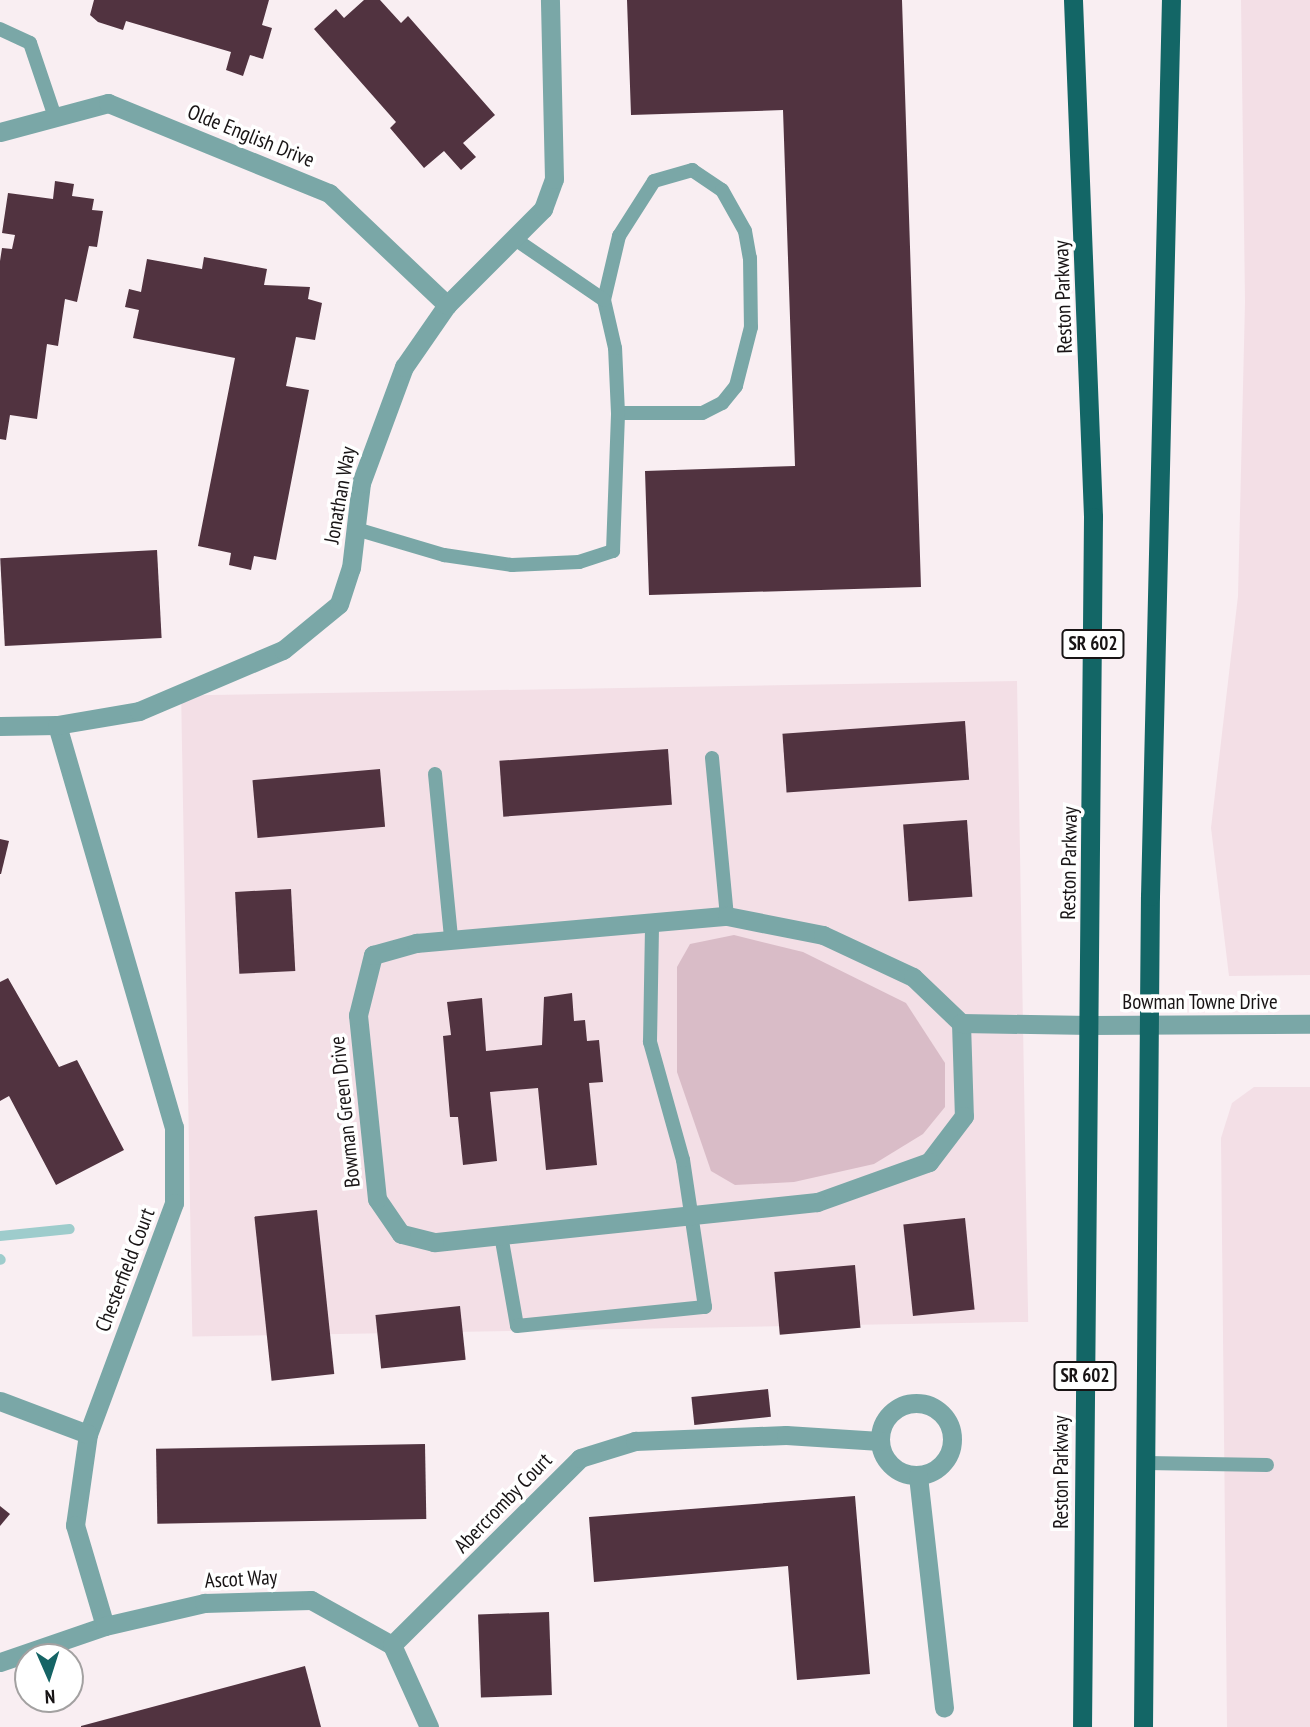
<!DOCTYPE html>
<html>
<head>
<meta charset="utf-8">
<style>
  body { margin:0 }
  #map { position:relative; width:1310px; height:1727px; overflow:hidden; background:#f9eef2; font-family:"PT Sans Narrow",sans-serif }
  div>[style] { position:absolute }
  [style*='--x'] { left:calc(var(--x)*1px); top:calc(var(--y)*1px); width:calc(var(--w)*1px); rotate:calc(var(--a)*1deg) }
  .built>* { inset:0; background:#f3dfe6; transform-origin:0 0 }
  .green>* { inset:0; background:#d9bcc7 }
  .stream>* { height:10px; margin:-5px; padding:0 5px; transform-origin:5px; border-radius:5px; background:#9ecccc }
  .building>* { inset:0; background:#513340; transform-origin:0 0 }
  .service>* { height:14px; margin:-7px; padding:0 7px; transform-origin:7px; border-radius:7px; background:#7aa7a7 }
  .minor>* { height:19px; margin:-9.5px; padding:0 9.5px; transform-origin:9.5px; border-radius:9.5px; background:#7aa7a7 }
  .minor>.ring { margin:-9.5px; padding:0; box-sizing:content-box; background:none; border:19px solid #7aa7a7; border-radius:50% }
  .tertiary>* { height:19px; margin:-9.5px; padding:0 9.5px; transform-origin:9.5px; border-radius:9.5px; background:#7aa7a7 }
  .primary>* { height:19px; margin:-9.5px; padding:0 9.5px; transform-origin:9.5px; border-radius:9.5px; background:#136666 }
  span { translate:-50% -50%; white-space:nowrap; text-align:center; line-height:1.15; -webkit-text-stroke:7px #fff; paint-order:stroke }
  .shield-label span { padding:2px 5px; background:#fff; border:2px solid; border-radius:5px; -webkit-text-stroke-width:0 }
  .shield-label { font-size:19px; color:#181415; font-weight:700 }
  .street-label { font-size:21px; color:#181415 }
  .north { position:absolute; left:14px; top:1643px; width:70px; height:70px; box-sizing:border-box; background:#fff; border:2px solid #a3a1a1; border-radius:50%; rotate:177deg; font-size:19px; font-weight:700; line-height:28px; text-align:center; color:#181415 }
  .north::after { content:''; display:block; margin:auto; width:24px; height:32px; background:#156465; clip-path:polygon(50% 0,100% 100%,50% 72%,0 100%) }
</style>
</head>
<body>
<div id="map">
  <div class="built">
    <div style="clip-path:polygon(1241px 0,1310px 0,1310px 975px,1229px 976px,1211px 828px,1238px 596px,1245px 302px)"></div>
    <div style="left:1017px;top:681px;width:641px;height:836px;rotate:89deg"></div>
    <div style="clip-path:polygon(1254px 1087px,1310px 1087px,1310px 1727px,1227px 1727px,1221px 1138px,1232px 1103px)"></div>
  </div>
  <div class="green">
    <div style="clip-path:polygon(734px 935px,803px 952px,906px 1003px,945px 1063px,945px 1107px,923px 1134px,874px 1164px,794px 1182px,735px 1185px,711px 1171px,677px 1072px,677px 967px,690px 944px)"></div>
  </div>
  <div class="stream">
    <div style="--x:0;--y:1236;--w:70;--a:-5.7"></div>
    <div style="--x:0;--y:1259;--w:1;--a:45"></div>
  </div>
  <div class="building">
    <div style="clip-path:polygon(94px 0,269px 0,262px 25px,272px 28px,263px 59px,250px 55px,243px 76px,226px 70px,231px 52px,126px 21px,123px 30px,98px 22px,90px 15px)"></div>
    <div style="clip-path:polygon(364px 0,380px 0,401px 23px,408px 16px,495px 115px,463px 143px,476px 157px,461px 170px,444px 151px,424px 168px,390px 128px,396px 122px,314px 29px,336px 9px,344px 18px)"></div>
    <div style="clip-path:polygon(627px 0,902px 0,921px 587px,649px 595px,645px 471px,795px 466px,783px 110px,631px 115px)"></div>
    <div style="clip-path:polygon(55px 181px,74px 184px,72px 196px,94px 199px,92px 210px,103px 211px,97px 247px,89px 246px,77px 302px,65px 299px,58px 346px,47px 344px,37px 419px,10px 415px,6px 440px,0 439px,0 261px,2px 248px,12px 249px,15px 235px,2px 233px,8px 193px,53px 199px)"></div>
    <div style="clip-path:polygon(204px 257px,267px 269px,264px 285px,310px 287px,308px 299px,322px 303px,315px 340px,296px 337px,286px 386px,309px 390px,276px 560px,254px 556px,251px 570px,229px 565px,231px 553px,198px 546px,235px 358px,133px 338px,139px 310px,125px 307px,129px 289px,141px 292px,147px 259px,202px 269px)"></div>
    <div style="left:157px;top:550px;width:88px;height:157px;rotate:87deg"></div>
    <div style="left:965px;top:721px;width:59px;height:183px;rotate:86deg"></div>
    <div style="left:668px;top:749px;width:56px;height:169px;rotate:86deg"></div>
    <div style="left:380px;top:769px;width:58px;height:128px;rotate:85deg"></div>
    <div style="left:967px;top:820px;width:77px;height:64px;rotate:86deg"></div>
    <div style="clip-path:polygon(0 839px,9px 841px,1px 874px,0 874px)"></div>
    <div style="left:291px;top:889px;width:82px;height:56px;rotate:87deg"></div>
    <div style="clip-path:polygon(8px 978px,59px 1067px,77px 1060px,124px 1150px,56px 1185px,9px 1096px,0 1101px,0 982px)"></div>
    <div style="clip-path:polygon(572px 993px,574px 1021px,585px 1020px,587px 1041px,599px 1040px,603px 1082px,589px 1083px,597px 1165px,546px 1170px,538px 1088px,490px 1092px,497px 1161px,463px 1165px,458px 1117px,450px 1117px,443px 1036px,451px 1035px,447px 1002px,482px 998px,486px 1051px,542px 1045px,544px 997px)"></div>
    <div style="left:317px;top:1210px;width:165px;height:63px;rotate:84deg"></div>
    <div style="left:965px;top:1218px;width:92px;height:62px;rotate:84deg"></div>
    <div style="left:855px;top:1265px;width:63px;height:81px;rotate:85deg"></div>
    <div style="left:460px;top:1306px;width:54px;height:85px;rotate:84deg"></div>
    <div style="left:768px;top:1389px;width:28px;height:77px;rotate:84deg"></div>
    <div style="left:425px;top:1444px;width:75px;height:269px;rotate:89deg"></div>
    <div style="clip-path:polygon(855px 1496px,870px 1674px,797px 1680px,788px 1566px,594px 1582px,589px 1517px)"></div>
    <div style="clip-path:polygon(0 1506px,10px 1514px,0 1526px)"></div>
    <div style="left:549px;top:1612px;width:83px;height:71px;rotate:88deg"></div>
    <div style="clip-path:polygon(305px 1666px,321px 1727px,81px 1727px,81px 1726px)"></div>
  </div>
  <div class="service">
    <div style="--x:0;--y:29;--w:33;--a:25"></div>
    <div style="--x:30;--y:43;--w:78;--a:71.3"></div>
    <div style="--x:604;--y:300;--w:66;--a:-76.8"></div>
    <div style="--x:619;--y:236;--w:65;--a:-57.5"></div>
    <div style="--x:654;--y:181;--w:40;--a:-16"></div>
    <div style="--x:692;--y:170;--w:36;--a:34"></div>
    <div style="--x:722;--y:190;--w:47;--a:60.7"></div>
    <div style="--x:745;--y:231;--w:27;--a:80"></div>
    <div style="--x:750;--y:258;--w:69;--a:89.2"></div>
    <div style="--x:751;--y:327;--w:61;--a:104.3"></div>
    <div style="--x:736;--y:386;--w:22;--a:129"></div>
    <div style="--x:722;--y:403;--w:22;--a:153"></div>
    <div style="--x:702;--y:413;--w:84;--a:180"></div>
    <div style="--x:356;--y:529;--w:92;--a:16.5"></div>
    <div style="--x:444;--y:555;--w:69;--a:8.4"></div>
    <div style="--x:512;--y:565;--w:67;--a:-2.6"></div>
    <div style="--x:579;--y:562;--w:36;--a:-18"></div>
    <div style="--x:613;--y:551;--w:138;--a:-87.9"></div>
    <div style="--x:618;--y:413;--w:65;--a:-92.6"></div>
    <div style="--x:615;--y:348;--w:49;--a:-102.9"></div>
    <div style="--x:604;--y:300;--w:108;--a:-145.6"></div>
    <div style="--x:712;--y:758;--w:159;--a:84.6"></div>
    <div style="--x:435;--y:774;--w:164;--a:84.4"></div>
    <div style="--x:501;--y:1235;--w:92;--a:80"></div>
    <div style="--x:517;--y:1326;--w:189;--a:-5.8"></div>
    <div style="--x:705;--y:1307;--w:149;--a:-98.5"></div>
    <div style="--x:683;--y:1160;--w:123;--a:-105.6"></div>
    <div style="--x:650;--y:1042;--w:120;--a:-89"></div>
    <div style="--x:1146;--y:1463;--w:121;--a:0.9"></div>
  </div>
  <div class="minor">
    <div style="--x:0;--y:132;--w:112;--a:-15"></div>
    <div style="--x:108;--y:103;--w:239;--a:22.2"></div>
    <div style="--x:329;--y:193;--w:163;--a:43.5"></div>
    <div style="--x:57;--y:725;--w:419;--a:73.8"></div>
    <div style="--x:174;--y:1127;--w:76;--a:90"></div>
    <div style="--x:174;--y:1203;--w:246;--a:110.4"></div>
    <div style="--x:88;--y:1434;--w:92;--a:98.1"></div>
    <div style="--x:75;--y:1525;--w:105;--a:73.5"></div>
    <div style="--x:0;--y:726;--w:57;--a:-1"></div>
    <div style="--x:57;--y:725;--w:83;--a:-9.7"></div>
    <div style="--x:139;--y:711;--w:156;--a:-23"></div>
    <div style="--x:283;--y:650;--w:72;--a:-39.4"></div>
    <div style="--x:339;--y:604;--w:38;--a:-72"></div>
    <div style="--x:351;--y:568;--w:86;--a:-83.3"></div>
    <div style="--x:361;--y:483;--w:124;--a:-69.7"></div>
    <div style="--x:404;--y:367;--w:75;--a:-55.3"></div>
    <div style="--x:447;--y:305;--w:136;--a:-45"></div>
    <div style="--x:543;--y:209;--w:32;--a:-70"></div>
    <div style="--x:554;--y:179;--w:179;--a:-91.3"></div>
    <div style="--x:961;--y:1023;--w:93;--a:88.2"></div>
    <div style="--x:964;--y:1116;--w:58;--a:127.3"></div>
    <div style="--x:929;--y:1162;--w:119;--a:160.3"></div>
    <div style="--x:817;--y:1202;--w:385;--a:174"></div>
    <div style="--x:434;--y:1242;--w:34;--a:-166"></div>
    <div style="--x:401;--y:1234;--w:42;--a:-124.4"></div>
    <div style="--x:377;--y:1199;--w:185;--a:-95.9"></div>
    <div style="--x:358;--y:1015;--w:62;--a:-76"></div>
    <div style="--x:373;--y:955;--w:45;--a:-15.6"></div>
    <div style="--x:416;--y:943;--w:312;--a:-5"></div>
    <div style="--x:727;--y:916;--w:98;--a:11.2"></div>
    <div style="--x:823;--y:935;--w:99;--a:25"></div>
    <div style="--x:913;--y:977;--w:66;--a:43.8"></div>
    <div style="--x:961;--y:1023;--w:129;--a:0.9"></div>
    <div style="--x:0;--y:1401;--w:94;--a:20.6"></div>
    <div class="ring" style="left:880px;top:1403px;width:53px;height:53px"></div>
    <div style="--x:918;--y:1476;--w:233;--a:83.6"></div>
    <div style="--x:392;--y:1645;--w:265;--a:-44.8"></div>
    <div style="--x:580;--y:1458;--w:58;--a:-17.2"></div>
    <div style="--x:635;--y:1441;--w:151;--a:-2.3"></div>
    <div style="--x:786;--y:1435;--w:94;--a:3.7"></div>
    <div style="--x:0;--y:1662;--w:111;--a:-18.9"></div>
    <div style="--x:105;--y:1626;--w:102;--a:-13.1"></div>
    <div style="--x:204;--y:1603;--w:107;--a:-1.6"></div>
    <div style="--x:311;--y:1600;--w:93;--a:29.1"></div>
    <div style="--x:392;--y:1645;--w:90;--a:65.7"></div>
  </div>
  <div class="tertiary">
    <div style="--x:1090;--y:1025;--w:220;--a:-0.3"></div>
  </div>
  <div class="primary">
    <div style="--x:1073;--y:0;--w:517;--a:87.78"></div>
    <div style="--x:1093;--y:517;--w:1210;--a:90.52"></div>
    <div style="--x:1143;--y:1727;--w:831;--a:-89.52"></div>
    <div style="--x:1150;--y:896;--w:896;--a:-88.66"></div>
  </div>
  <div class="shield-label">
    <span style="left:1093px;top:644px">SR 602</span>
    <span style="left:1085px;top:1376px">SR 602</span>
  </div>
  <div class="street-label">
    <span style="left:251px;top:136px;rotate:22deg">Olde English Drive</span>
    <span style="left:1063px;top:297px;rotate:-92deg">Reston Parkway</span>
    <span style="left:340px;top:495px;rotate:-80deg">Jonathan Way</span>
    <span style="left:1069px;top:863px;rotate:-89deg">Reston Parkway</span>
    <span style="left:1200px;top:1002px">Bowman Towne Drive</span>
    <span style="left:345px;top:1112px;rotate:-96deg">Bowman Green Drive</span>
    <span style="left:125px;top:1270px;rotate:-69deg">Chesterfield Court</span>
    <span style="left:1061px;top:1472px;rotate:-90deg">Reston Parkway</span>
    <span style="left:503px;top:1503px;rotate:-46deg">Abercromby Court</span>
    <span style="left:241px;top:1579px;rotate:-3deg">Ascot Way</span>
  </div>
  <div class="north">N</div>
</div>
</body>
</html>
